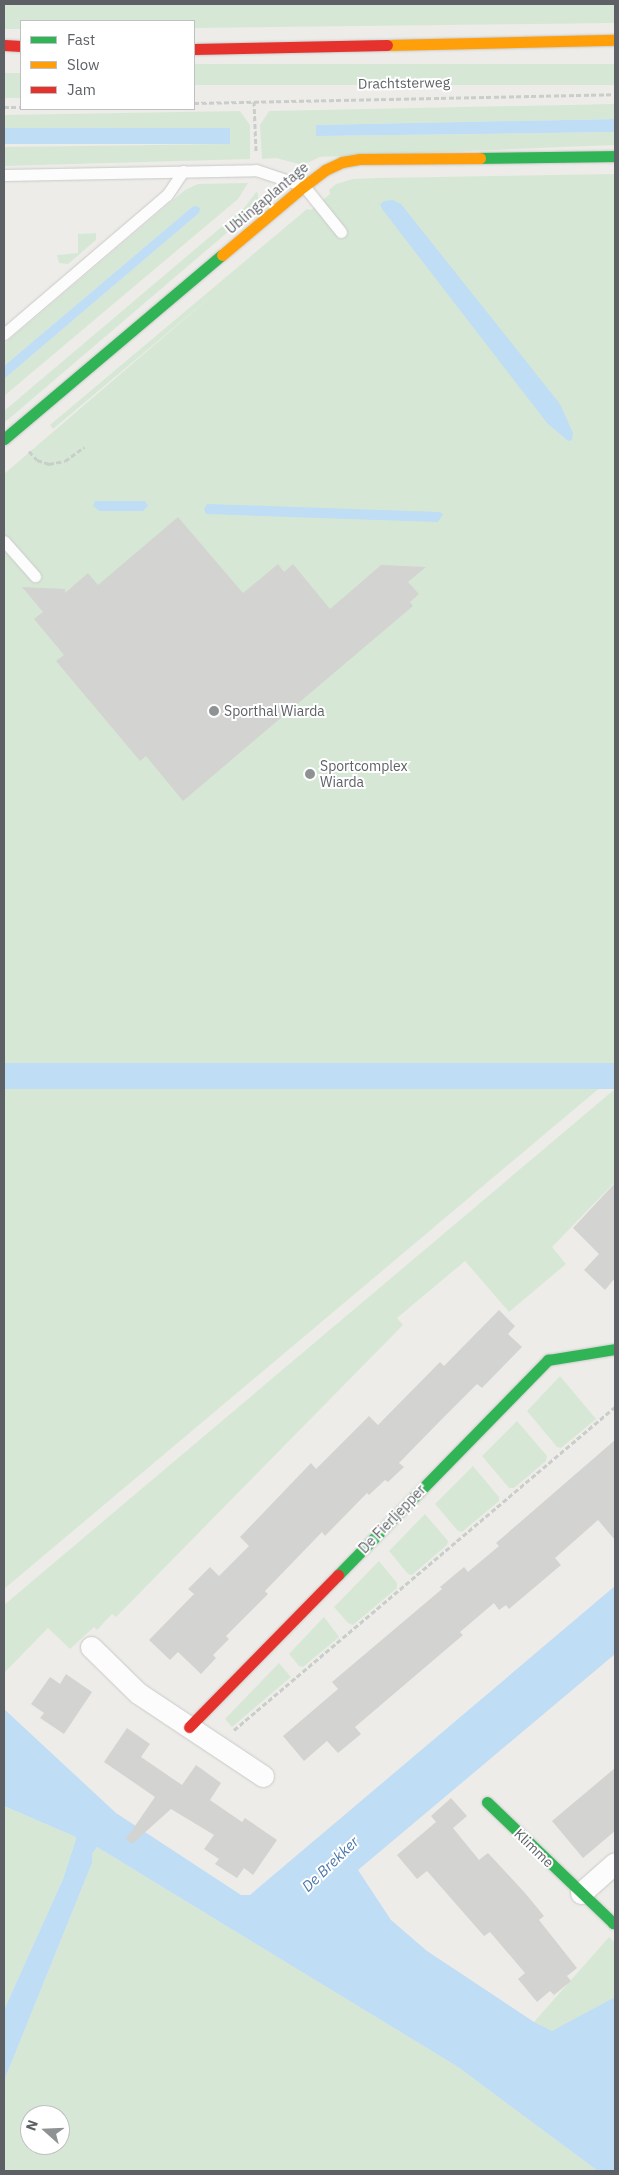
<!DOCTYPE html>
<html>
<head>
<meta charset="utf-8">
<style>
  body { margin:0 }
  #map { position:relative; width:619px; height:2175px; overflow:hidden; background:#edece8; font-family:"IBM Plex Sans",sans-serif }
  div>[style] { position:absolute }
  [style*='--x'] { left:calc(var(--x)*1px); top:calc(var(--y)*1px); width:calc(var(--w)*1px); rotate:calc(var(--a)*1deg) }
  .green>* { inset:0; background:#d6e8d5; transform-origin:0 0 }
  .water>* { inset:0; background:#bfddf4; transform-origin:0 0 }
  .building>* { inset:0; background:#d3d3d1 }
  .path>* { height:3px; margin-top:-1.5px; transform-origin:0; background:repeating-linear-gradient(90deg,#c9cecb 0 5px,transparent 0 7.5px) }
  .roads { filter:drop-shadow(0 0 1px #c9cac9) drop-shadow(0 0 1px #c9cac9) }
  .lane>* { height:11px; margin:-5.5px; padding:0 5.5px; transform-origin:5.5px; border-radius:5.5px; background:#fcfcfc }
  .street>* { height:21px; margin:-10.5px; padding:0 10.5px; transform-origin:10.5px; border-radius:10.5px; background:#fcfcfc }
  .fast>* { height:11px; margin:-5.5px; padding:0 5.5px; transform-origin:5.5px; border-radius:5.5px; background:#30b455 }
  .slow>* { height:11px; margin:-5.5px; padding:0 5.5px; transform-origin:5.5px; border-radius:5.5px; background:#ff9f0a }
  .jam>* { height:11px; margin:-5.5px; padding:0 5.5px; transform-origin:5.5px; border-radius:5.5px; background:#e5322d }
  .dots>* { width:14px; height:14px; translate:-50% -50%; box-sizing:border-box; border:2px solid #fff; border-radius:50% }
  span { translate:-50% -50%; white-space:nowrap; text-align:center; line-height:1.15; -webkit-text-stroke:4px #fff; paint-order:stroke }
  .street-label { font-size:14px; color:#5d6165 }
  .poi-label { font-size:14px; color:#5d6165 }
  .left { translate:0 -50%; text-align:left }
  .water-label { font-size:15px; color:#4977ab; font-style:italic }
  .frame { position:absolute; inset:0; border:5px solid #5d6165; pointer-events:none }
  .legend { position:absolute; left:20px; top:20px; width:175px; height:90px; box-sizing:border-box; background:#fff; border:1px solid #bec0c1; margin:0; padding:6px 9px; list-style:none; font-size:15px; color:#5d6165 }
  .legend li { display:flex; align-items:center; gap:10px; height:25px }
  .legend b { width:25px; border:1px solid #bec0c1 }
  .north { position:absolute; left:20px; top:2105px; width:50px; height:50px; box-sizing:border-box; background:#fff; border:1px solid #bec0c1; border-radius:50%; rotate:290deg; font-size:14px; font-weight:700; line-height:20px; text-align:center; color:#5d6165 }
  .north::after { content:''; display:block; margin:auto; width:18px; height:22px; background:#8f9293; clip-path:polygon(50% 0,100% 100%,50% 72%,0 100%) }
</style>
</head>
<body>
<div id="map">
  <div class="green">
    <div style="clip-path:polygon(4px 4px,615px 4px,615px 23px,194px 28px,194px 21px,21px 21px,21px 29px,4px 29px)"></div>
    <div style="left:615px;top:64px;width:21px;height:421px;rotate:90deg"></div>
    <div style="left:4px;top:73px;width:17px;height:25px"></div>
    <div style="clip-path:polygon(615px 104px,615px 119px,316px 125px,316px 136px,615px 132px,615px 145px,320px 157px,303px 165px,276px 158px,262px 159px,260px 125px,269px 111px)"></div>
    <div style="clip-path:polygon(240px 111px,250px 125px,250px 159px,4px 166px,4px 147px,229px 144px,230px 128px,4px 131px,4px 115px)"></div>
    <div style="clip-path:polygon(615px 174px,615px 1075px,4px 1589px,4px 474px,216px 292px,53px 429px,50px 425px,307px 209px,311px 210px,330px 194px,329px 190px,336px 184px,353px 179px,377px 178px)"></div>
    <div style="clip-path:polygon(248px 183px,238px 199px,4px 396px,4px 379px,199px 213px,192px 207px,4px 366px,4px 344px,185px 190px,198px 184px)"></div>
    <div style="clip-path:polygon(257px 191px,259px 201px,256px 208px,4px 423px,4px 411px,245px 207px)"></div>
    <div style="clip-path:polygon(96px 233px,96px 240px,68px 264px,59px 263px,57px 255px,78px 253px,78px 234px)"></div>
    <div style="clip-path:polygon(615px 1089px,615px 1182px,552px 1247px,566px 1264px,509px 1312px,465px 1261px,397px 1318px,403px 1325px,116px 1617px,112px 1614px,97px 1630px,94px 1627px,70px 1649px,48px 1628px,4px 1673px,4px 1605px)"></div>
    <div style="clip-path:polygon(560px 1376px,596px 1419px,561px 1448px,557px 1447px,527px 1411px)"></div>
    <div style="clip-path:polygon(517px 1421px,547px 1456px,546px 1461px,514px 1488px,509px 1488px,482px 1456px)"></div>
    <div style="clip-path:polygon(473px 1466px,499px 1497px,499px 1501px,462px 1532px,458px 1531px,435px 1504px)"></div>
    <div style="clip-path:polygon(425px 1514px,448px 1541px,447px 1545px,412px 1575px,408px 1574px,389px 1551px)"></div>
    <div style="clip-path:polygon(379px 1561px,397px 1583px,397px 1588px,353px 1625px,348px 1623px,334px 1607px)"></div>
    <div style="clip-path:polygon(324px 1617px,339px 1637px,303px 1667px,299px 1666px,289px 1654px)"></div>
    <div style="clip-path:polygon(279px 1663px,291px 1677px,232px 1727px,225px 1719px)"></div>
    <div style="clip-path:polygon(4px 1806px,76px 1837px,76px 1839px,63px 1879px,4px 2010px)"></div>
    <div style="clip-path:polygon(evenodd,97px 1847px,458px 2067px,598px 2171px,4px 2171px,4px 2081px,92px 1863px,92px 1854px,97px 1847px,30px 2115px,60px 2115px,60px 2145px,30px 2145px,30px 2115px)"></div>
    <div style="clip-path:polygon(609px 1937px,613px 1941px,615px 1940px,615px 1997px,552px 2032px,534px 2022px)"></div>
  </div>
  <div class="water">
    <div style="clip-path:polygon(615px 119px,615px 132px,316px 136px,316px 125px)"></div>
    <div style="left:230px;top:128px;width:16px;height:226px;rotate:90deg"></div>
    <div style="clip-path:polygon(393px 200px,401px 204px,560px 404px,573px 433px,572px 440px,568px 441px,547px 423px,382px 209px,380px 204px,385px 201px)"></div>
    <div style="clip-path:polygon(196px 206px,200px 208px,199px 213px,4px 379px,4px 366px,192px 207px)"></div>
    <div style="clip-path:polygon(95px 501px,145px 501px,148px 506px,143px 511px,99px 511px,93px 506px)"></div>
    <div style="clip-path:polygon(207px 504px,440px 512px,443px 514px,438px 522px,206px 514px,204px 509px)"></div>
    <div style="left:615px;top:1063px;width:26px;height:799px;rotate:90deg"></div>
    <div style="clip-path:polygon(615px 1586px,615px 1654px,358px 1870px,391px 1920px,427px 1951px,534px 2022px,552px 2031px,615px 1997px,615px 2171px,598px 2171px,458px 2067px,97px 1847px,92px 1854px,92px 1863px,4px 2081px,4px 2010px,63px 1879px,76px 1839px,76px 1837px,4px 1806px,4px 1709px,116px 1813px,241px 1895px,250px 1895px)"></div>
  </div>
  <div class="building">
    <div style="clip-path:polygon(178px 517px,243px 593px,278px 564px,284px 572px,293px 564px,330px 609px,381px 565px,426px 567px,408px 582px,419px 594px,410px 602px,413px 606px,183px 801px,146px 756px,140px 761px,56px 661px,64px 655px,34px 619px,43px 612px,22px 587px,65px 589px,65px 593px,88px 573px,98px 585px)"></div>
    <div style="clip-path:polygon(615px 1183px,615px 1278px,605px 1290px,584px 1270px,599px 1254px,573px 1228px)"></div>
    <div style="clip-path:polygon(499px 1310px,515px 1326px,508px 1334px,522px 1347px,482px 1388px,477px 1384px,441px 1420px,399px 1463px,404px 1467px,388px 1482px,385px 1480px,369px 1495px,367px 1493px,325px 1536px,322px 1532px,265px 1591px,268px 1594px,226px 1636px,229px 1639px,213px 1655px,216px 1658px,201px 1674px,178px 1652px,170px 1660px,149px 1640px,194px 1594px,188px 1589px,210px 1567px,219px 1576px,249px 1546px,240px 1537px,311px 1463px,316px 1469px,369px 1416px,378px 1425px,440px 1362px,444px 1366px)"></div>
    <div style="clip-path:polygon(615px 1440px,615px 1540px,598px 1520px,555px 1558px,561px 1565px,509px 1609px,506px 1605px,499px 1610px,494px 1603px,460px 1632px,463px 1635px,355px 1727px,361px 1734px,338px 1753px,327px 1741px,304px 1761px,283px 1736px,338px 1689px,332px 1682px,442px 1589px,440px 1587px,464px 1567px,468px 1572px,499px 1546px,496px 1543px)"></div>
    <div style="clip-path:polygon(66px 1674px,92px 1692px,64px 1734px,40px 1718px,44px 1713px,31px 1704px,50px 1677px,60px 1684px)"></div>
    <div style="clip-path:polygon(127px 1728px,150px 1744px,141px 1757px,182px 1785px,196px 1765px,221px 1783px,210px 1800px,242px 1822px,245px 1818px,277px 1840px,253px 1875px,244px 1868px,237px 1878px,215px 1864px,219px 1859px,204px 1849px,214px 1835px,171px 1809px,132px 1844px,126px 1839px,155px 1797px,104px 1762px)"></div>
    <div style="clip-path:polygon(615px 1768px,615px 1831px,583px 1858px,552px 1821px)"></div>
    <div style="clip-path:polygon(451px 1798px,467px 1816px,453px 1828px,479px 1860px,488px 1853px,525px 1893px,544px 1916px,539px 1920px,577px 1968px,567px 1976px,571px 1981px,554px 1995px,550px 1991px,537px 2002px,518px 1979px,525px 1973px,490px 1932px,484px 1936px,427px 1871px,417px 1879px,397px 1855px,436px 1822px,431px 1816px)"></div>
  </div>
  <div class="path">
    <div style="--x:254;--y:101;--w:50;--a:87.7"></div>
    <div style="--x:194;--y:103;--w:421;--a:-1.2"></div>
    <div style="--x:4;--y:107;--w:17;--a:0"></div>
    <div style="--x:29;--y:451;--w:12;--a:48"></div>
    <div style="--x:37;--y:460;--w:13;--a:18"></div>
    <div style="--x:49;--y:464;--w:16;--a:-11"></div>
    <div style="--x:65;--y:461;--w:24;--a:-36"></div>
    <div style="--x:234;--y:1730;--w:499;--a:-40.3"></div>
  </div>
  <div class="roads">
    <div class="lane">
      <div style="--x:4;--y:175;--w:252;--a:-1.1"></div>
      <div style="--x:256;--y:170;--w:51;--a:18.4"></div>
      <div style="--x:304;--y:186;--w:59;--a:51.2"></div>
      <div style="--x:4;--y:334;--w:214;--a:-40.5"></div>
      <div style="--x:167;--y:195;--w:29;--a:-56"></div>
      <div style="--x:4;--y:541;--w:47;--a:48.5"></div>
    </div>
    <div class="street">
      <div style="--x:91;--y:1647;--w:66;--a:44.4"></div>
      <div style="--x:138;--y:1693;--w:150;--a:33.6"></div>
      <div style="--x:581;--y:1893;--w:45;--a:-41.4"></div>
    </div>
    <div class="fast">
      <div style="--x:480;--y:158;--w:135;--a:-0.8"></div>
      <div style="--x:4;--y:439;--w:285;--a:-40.2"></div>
      <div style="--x:338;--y:1575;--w:301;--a:-45.7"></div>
      <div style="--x:548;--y:1360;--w:68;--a:-9.3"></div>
      <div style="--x:487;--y:1802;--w:175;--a:43.8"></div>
      <div style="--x:613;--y:1923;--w:3;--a:-45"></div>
    </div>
    <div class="slow">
      <div style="--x:387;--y:45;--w:228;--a:-1.3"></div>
      <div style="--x:222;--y:255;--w:107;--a:-40.1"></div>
      <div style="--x:304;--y:186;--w:26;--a:-37"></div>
      <div style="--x:325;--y:170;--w:19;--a:-25"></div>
      <div style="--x:342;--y:162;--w:17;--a:-10"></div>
      <div style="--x:359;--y:159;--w:121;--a:-0.5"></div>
    </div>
    <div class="jam">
      <div style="--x:4;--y:45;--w:17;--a:3"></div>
      <div style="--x:194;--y:49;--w:193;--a:-1.2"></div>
      <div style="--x:189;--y:1727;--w:213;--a:-45.6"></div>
    </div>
  </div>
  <div class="dots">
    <div style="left:214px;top:711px;background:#8f9293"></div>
    <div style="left:310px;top:774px;background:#8f9293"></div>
  </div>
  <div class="street-label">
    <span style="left:404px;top:83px;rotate:-1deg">Drachtsterweg</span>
    <span style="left:267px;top:198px;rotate:-40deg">Ublingaplantage</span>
    <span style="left:392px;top:1519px;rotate:-46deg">De Fierljepper</span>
    <span style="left:534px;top:1848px;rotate:44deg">Klimme</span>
  </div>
  <div class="poi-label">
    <span class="left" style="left:224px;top:711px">Sporthal Wiarda</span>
    <span class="left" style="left:320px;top:774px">Sportcomplex<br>Wiarda</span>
  </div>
  <div class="water-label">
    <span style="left:330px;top:1864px;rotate:-44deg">De Brekker</span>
  </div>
  <div class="frame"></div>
  <ul class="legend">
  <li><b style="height:6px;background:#30b455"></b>Fast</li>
  <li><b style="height:6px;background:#ff9f0a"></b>Slow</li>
  <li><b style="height:6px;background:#e5322d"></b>Jam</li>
  </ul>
  <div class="north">N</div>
</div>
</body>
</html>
